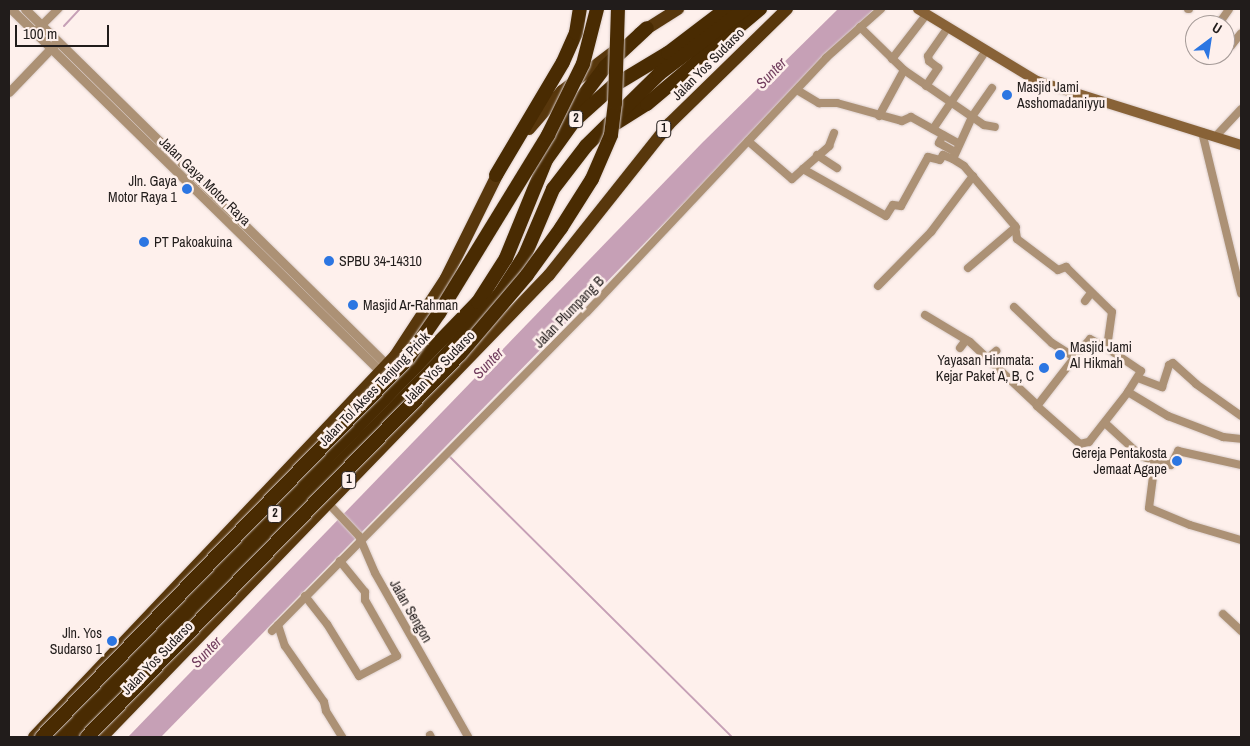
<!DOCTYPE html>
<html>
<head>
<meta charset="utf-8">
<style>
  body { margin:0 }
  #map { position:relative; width:1250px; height:746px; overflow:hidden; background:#fef0ec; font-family:"Archivo Narrow",sans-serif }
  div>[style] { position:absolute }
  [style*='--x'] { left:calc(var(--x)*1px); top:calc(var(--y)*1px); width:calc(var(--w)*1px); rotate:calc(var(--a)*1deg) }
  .water>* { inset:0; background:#c6a0b6 }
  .stream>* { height:2px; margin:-1px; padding:0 1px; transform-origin:1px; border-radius:1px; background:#c6a0b6 }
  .roads { filter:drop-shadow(0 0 1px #dbcecb) drop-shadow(0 0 1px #dbcecb) }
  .minor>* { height:8px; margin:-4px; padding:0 4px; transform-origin:4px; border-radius:4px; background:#ac9175 }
  .tertiary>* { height:9px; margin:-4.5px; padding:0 4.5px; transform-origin:4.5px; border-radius:4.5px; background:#ac9175 }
  .secondary>* { height:10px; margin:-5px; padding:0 5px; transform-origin:5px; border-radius:5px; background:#886237 }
  .trunk>* { height:12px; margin:-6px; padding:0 6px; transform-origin:6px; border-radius:6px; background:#58370c }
  .motorway>* { height:14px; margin:-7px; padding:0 7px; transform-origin:7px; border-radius:7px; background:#492b02 }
  .bridges { filter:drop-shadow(0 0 1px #dbcecb) drop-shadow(0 0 1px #dbcecb) }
  .motorway-bridge>* { height:14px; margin:-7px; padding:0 7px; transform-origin:7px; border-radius:7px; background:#492b02 }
  .dots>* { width:14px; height:14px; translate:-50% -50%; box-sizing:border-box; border:2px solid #fef0ec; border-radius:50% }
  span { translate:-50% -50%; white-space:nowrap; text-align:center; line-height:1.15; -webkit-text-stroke:5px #fef0ec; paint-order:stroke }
  .shield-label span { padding:1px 4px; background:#fef0ec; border:1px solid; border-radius:4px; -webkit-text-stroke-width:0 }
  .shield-label { font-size:12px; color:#211c1b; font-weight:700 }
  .street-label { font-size:14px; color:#211c1b }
  .poi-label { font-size:14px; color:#211c1b }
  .left { translate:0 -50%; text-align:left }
  .right { translate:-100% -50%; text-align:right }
  .water-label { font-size:15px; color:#733f5f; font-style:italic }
  .frame { position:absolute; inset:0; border:10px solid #211c1b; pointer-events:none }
  .north { position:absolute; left:1185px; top:15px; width:50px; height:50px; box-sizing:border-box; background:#fef0ec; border:1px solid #a69b98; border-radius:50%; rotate:31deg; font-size:14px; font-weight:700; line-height:20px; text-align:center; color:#211c1b }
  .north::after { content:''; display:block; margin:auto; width:18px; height:22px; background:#2c76e2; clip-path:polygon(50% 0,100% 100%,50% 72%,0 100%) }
  .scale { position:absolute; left:15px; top:25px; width:94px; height:22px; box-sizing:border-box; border:2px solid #211c1b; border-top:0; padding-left:6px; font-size:15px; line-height:18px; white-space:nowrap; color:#211c1b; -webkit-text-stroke:4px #fef0ec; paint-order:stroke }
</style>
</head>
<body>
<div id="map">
  <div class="water">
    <div style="clip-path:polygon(838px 9px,874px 9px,161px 737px,128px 737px,702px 143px)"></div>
  </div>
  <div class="stream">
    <div style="--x:64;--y:26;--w:23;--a:-47"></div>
    <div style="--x:448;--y:455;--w:400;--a:44.8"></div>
  </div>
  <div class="roads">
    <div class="minor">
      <div style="--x:1188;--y:9;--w:1;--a:0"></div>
      <div style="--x:1218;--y:25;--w:19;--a:-55"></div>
      <div style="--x:860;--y:27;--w:62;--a:44.3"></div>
      <div style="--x:904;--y:70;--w:97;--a:34.5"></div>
      <div style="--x:984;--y:125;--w:11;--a:10"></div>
      <div style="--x:35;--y:32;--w:33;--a:-45"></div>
      <div style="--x:1231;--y:46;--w:16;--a:-52"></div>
      <div style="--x:892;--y:59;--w:56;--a:-52.3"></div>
      <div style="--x:926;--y:86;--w:22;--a:-56"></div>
      <div style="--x:938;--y:68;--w:11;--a:-142"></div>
      <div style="--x:929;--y:61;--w:5;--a:-101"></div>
      <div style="--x:928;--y:56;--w:35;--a:-55"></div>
      <div style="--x:992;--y:88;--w:35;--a:125"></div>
      <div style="--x:972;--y:117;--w:46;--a:114.3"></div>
      <div style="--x:953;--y:159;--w:13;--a:32"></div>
      <div style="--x:964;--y:166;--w:79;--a:49.6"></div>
      <div style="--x:1015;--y:226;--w:13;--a:81"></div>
      <div style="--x:1017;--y:239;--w:51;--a:37.1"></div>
      <div style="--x:1058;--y:270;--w:9;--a:-21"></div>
      <div style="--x:1066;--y:267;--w:64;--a:44.4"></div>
      <div style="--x:1112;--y:312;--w:36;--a:98"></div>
      <div style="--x:1107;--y:348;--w:41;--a:34.1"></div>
      <div style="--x:1141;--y:371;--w:25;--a:122"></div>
      <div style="--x:1128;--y:392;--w:47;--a:31"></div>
      <div style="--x:1168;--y:416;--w:59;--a:20.9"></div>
      <div style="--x:1223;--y:437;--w:18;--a:6"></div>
      <div style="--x:797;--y:90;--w:26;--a:31"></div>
      <div style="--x:819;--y:103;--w:18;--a:0"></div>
      <div style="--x:837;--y:103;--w:67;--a:15.5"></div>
      <div style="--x:902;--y:121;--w:10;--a:-24"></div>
      <div style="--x:911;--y:117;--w:54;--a:29"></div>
      <div style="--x:879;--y:116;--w:52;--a:-61.5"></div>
      <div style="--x:933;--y:129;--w:93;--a:-56"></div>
      <div style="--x:1202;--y:132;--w:166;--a:76.4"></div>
      <div style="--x:943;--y:135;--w:9;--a:117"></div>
      <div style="--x:939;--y:143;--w:18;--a:29"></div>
      <div style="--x:1216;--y:136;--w:37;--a:-47"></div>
      <div style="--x:748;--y:141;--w:58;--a:40.8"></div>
      <div style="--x:792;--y:179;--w:15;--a:-42"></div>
      <div style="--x:803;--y:169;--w:95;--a:29.5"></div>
      <div style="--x:886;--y:216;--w:13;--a:-58"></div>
      <div style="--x:893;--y:205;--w:8;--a:7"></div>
      <div style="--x:901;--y:206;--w:56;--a:-61.1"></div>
      <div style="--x:928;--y:157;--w:12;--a:14"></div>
      <div style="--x:940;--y:160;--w:6;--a:-59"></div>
      <div style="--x:943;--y:155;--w:11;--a:22"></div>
      <div style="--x:817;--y:155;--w:24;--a:33"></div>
      <div style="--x:803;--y:169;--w:35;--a:-41"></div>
      <div style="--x:829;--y:146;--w:14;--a:-69"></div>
      <div style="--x:968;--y:268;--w:63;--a:-40.5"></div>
      <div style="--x:878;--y:286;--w:76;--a:-45.5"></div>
      <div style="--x:931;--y:232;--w:70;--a:-53.1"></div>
      <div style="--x:1085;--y:301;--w:10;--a:-53"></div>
      <div style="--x:1014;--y:307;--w:52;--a:43.5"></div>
      <div style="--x:1052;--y:343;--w:26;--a:32"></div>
      <div style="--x:1074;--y:357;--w:24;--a:-48"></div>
      <div style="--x:1090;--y:339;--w:19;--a:28"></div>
      <div style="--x:925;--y:315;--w:52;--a:31"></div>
      <div style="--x:970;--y:342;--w:92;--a:43.2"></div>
      <div style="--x:960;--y:348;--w:10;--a:-53"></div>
      <div style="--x:1075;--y:357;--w:62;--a:127.8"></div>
      <div style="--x:1037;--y:406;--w:57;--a:41.5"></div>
      <div style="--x:1080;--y:444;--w:9;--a:-13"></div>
      <div style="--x:1089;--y:442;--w:63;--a:-52"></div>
      <div style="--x:988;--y:358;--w:11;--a:-41"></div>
      <div style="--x:1138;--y:378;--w:26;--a:21"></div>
      <div style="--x:1162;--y:387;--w:23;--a:-72"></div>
      <div style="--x:1169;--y:365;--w:4;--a:-27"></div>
      <div style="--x:1173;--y:363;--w:31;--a:42"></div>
      <div style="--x:1196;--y:384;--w:55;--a:35.4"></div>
      <div style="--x:1105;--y:423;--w:49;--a:42.5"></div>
      <div style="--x:1141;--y:456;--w:15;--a:20"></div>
      <div style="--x:1155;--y:461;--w:16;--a:14"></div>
      <div style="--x:1171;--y:465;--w:16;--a:-63"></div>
      <div style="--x:1178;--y:451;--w:65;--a:12.5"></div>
      <div style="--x:1155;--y:461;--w:47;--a:97.3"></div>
      <div style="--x:1149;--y:508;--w:44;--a:22.5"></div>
      <div style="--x:1190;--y:525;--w:53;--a:16.4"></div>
      <div style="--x:327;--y:502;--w:47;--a:46.7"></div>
      <div style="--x:359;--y:536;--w:40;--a:66.6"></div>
      <div style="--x:375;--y:573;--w:189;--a:60.4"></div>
      <div style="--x:305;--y:596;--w:36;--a:52"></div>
      <div style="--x:327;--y:624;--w:61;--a:58.4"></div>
      <div style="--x:359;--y:676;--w:43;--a:-27.8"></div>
      <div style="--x:397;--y:656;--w:64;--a:-119.7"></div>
      <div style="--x:365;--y:600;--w:8;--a:-90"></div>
      <div style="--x:365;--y:592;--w:40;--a:-129"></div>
      <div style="--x:1223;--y:614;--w:25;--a:43"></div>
      <div style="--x:278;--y:625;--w:22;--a:72"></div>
      <div style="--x:285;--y:646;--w:68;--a:55.1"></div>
      <div style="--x:324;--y:702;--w:9;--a:77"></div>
      <div style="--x:326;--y:711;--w:31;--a:58"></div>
      <div style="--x:272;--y:631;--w:448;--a:-45.4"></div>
      <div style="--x:587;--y:312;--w:349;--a:-46.7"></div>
      <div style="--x:826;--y:58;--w:74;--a:-41.7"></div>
      <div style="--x:430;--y:735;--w:2;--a:63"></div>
    </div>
    <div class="tertiary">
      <div style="--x:11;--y:9;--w:518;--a:44.45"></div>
      <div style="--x:25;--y:9;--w:508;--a:44.52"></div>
      <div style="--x:9;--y:92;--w:66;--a:-46.2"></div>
    </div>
    <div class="secondary">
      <div style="--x:918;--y:9;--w:139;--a:31.2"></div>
      <div style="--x:1037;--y:81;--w:214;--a:17.4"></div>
    </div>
    <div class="trunk">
      <div style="--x:640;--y:33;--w:45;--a:-32.3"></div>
      <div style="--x:529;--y:129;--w:50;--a:-49"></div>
      <div style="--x:562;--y:91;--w:68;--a:-37.2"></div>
      <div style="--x:34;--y:737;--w:525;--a:-46.54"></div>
      <div style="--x:395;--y:356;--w:93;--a:-56.8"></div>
      <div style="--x:446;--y:278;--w:124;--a:-63.6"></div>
      <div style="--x:102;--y:737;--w:643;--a:-45.95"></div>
      <div style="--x:549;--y:275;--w:193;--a:-51.5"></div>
      <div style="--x:669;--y:124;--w:165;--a:-44.3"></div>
    </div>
    <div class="motorway">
      <div style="--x:616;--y:123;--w:36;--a:-32"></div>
      <div style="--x:647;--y:104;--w:148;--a:-40.1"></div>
      <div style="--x:558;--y:129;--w:78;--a:-52.8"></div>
      <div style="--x:605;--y:67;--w:57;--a:-42.9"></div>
      <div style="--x:496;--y:175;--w:131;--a:-59.3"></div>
      <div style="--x:563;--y:62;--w:32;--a:-66"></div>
      <div style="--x:576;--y:33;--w:24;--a:-81"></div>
      <div style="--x:57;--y:737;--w:605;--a:-45.94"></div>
      <div style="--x:478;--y:302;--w:52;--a:-57.5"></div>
      <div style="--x:506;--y:258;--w:106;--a:-67.8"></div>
      <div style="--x:546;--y:160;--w:48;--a:-54.3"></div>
      <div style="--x:574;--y:121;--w:52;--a:-41.9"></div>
      <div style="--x:613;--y:86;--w:64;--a:-31"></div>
      <div style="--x:668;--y:53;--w:73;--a:-37.2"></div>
      <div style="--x:73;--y:737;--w:537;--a:-45.68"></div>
      <div style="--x:448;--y:353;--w:79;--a:-48.6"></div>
      <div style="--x:500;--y:294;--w:46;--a:-57.3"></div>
      <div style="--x:525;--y:255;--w:72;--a:-67"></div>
      <div style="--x:553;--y:189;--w:54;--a:-52.5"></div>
      <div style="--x:586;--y:146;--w:103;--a:-44.6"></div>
      <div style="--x:659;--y:74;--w:108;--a:-37.1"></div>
    </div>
  </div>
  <div class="bridges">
    <div class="motorway-bridge">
      <div style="--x:42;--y:737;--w:527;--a:-46"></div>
      <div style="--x:408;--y:358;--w:55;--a:-55.4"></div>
      <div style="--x:439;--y:313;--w:209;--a:-58.5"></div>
      <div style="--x:548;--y:135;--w:79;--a:-63.8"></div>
      <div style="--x:583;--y:64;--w:57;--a:-75.7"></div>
      <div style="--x:87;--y:737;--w:533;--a:-45.76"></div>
      <div style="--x:459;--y:355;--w:105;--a:-49.6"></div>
      <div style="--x:527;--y:275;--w:58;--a:-54.1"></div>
      <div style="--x:561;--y:228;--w:58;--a:-57.7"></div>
      <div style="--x:592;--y:179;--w:48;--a:-66.6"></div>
      <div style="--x:611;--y:135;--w:32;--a:-83"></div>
      <div style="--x:615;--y:103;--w:94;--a:-88.2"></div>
    </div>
  </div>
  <div class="dots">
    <div style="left:1007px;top:95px;background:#2c76e2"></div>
    <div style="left:187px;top:189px;background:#2c76e2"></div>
    <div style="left:144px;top:242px;background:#2c76e2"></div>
    <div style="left:329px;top:261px;background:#2c76e2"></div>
    <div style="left:353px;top:305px;background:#2c76e2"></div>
    <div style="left:1060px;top:355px;background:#2c76e2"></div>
    <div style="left:1044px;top:368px;background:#2c76e2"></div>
    <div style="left:1177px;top:461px;background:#2c76e2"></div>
    <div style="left:112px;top:641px;background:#2c76e2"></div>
  </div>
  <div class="shield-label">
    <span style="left:576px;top:119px">2</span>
    <span style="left:664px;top:129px">1</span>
    <span style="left:349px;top:480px">1</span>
    <span style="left:275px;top:514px">2</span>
  </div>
  <div class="street-label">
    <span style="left:708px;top:64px;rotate:-45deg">Jalan Yos Sudarso</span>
    <span style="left:205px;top:181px;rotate:44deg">Jalan Gaya Motor Raya</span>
    <span style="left:569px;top:312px;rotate:-46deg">Jalan Plumpang B</span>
    <span style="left:439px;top:367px;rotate:-46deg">Jalan Yos Sudarso</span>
    <span style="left:374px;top:389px;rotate:-46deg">Jalan Tol Akses Tanjung Priok</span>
    <span style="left:411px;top:611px;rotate:60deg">Jalan Sengon</span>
    <span style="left:157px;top:658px;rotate:-46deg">Jalan Yos Sudarso</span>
  </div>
  <div class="poi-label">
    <span class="left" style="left:1017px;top:95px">Masjid Jami<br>Asshomadaniyyu</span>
    <span class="right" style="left:177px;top:189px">Jln. Gaya<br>Motor Raya 1</span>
    <span class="left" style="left:154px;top:242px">PT Pakoakuina</span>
    <span class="left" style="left:339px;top:261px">SPBU 34-14310</span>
    <span class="left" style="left:363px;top:305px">Masjid Ar-Rahman</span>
    <span class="left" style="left:1070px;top:355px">Masjid Jami<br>Al Hikmah</span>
    <span class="right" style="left:1034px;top:368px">Yayasan Himmata:<br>Kejar Paket A, B, C</span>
    <span class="right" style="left:1167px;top:461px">Gereja Pentakosta<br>Jemaat Agape</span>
    <span class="right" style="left:102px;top:641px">Jln. Yos<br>Sudarso 1</span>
  </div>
  <div class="water-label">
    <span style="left:771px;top:73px;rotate:-46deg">Sunter</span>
    <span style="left:488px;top:363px;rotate:-46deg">Sunter</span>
    <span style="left:206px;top:652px;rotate:-46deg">Sunter</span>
  </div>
  <div class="frame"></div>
  <div class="north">U</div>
  <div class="scale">100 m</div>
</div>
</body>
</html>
